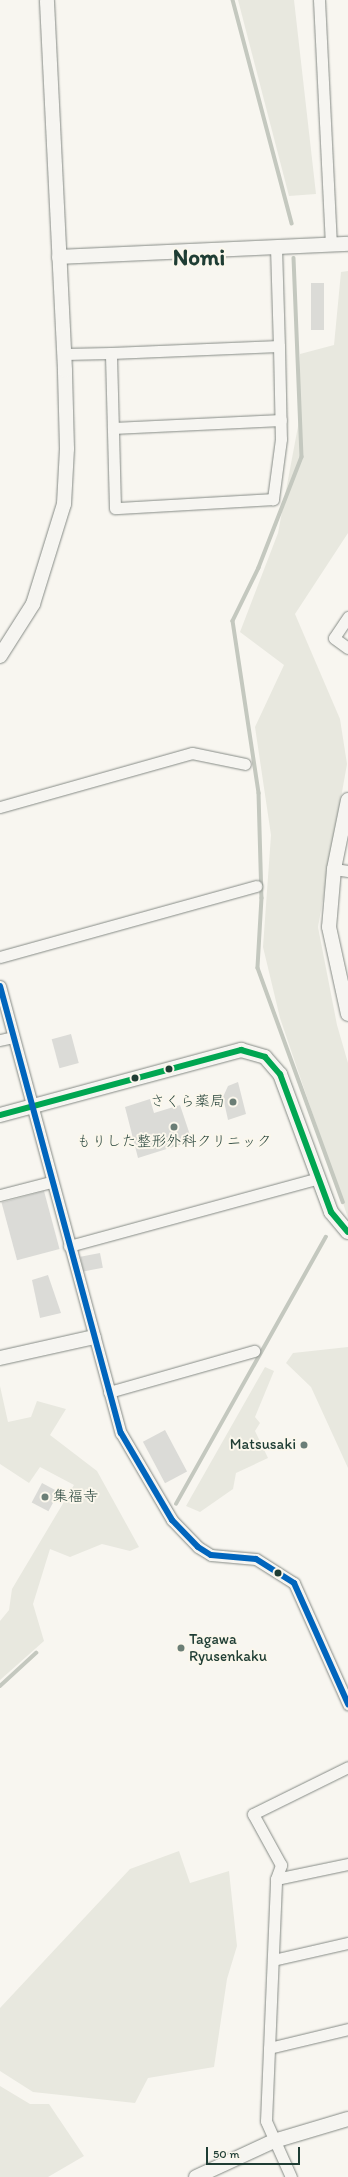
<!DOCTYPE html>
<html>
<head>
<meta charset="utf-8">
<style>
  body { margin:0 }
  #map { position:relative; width:348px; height:2177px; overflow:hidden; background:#f8f6f0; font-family:Itim,"Klee One",sans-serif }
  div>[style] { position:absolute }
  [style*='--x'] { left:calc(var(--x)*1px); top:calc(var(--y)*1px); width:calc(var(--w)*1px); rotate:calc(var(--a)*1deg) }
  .built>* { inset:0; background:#e8e8df }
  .stream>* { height:3.5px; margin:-1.75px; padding:0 1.75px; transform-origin:1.75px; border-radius:1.75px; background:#c4c8bf }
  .building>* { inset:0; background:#dbdbd7; transform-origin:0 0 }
  .roads { filter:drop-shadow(0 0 1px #868b86) drop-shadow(0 0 1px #868b86) }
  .minor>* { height:11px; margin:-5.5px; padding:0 5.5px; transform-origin:5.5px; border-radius:5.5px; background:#f6f5f1 }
  .tertiary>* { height:14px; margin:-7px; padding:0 7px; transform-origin:7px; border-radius:7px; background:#f6f5f1 }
  .bus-1>* { height:6px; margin:-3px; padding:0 3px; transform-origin:3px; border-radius:3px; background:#00a651 }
  .bus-2>* { height:6px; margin:-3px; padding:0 3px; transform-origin:3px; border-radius:3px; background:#0065bd }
  .dots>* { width:11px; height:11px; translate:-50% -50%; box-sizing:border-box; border:2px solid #fbf7ec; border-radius:50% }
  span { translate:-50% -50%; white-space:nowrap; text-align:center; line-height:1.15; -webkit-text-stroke:4px #fbf7ec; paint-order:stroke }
  .poi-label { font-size:15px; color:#1f3d34 }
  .right { translate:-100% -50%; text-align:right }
  .left { translate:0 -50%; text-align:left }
  .town-label { font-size:23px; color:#1f3d34; font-weight:700 }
  .scale { position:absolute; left:206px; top:2147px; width:94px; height:18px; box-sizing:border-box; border:2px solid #1f3d34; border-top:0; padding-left:5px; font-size:12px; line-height:14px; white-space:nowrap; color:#1f3d34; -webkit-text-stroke:3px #fbf7ec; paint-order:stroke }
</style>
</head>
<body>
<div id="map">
  <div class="built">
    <div style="clip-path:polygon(238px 0,294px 0,316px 194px,289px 196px)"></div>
    <div style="clip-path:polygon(348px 271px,348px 533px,295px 614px,340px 719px,347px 764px,318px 927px,337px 1025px,348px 1063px,348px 1218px,280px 1018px,263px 947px,271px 835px,255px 727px,284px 665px,240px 632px,278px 533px,299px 421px,300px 354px,334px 345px,341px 272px)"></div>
    <div style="clip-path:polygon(348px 1347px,348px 1468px,311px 1387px,286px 1363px,293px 1353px)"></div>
    <div style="clip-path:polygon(265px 1367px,274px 1371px,255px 1417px,260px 1423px,255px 1431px,268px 1458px,236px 1473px,233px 1489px,200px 1512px,186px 1506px)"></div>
    <div style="clip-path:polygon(0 1386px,8px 1422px,31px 1417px,37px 1401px,66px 1409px,50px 1435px,97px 1471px,139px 1547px,130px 1551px,102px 1544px,70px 1557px,50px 1549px,33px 1604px,44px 1641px,0 1680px,0 1621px,9px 1610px,12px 1589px,74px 1485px,40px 1467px,29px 1483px,0 1464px)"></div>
    <div style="clip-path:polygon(179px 1851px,190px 1883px,229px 1871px,237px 1946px,227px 1979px,214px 2067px,148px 2078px,135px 2103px,33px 2092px,0 2071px,0 2008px,130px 1869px)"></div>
    <div style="clip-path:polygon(0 2086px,30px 2104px,49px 2104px,84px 2156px,48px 2177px,0 2177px)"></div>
  </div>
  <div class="stream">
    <div style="--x:233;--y:0;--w:231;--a:75.2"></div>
    <div style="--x:294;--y:258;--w:199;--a:87.7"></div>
    <div style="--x:302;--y:457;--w:119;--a:111.2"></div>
    <div style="--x:259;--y:568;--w:59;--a:116.1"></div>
    <div style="--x:233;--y:621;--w:174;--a:81.4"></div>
    <div style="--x:259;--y:793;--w:105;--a:88.4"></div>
    <div style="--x:262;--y:898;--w:70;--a:93.3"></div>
    <div style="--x:258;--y:968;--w:249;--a:70"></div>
    <div style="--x:176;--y:1504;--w:306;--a:-60.7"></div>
    <div style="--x:0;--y:1686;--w:49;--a:-42.5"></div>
  </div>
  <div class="building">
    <div style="left:311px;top:283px;width:13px;height:47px"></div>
    <div style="left:71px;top:1034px;width:30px;height:20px;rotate:75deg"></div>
    <div style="clip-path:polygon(238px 1082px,246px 1114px,228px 1120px,223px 1097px,228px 1086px)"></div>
    <div style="clip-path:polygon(150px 1099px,154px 1113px,180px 1105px,192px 1141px,138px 1158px,125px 1107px)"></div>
    <div style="left:44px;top:1191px;width:60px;height:44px;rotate:75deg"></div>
    <div style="left:100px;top:1253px;width:15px;height:20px;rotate:79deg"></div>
    <div style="clip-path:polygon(48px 1275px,61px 1313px,40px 1318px,32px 1280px)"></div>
    <div style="left:165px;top:1430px;width:47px;height:25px;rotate:62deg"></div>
    <div style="left:42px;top:1483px;width:19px;height:22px;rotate:28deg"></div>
  </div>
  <div class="roads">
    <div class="minor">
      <div style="--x:319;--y:0;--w:245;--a:87.2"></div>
      <div style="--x:276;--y:247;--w:99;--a:88.3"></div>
      <div style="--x:279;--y:346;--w:93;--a:88.8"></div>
      <div style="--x:281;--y:439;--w:61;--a:97.6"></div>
      <div style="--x:273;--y:499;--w:158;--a:176.7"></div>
      <div style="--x:115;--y:508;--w:155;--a:-91.5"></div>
      <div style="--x:111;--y:353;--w:168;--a:-2.4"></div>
      <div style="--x:64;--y:354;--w:47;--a:-1.2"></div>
      <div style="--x:113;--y:428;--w:168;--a:-2.7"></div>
      <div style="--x:348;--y:617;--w:25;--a:124"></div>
      <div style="--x:334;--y:638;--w:17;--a:36"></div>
      <div style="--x:0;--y:807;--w:199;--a:-15.7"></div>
      <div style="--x:192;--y:753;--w:54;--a:11.7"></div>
      <div style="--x:334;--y:869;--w:14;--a:8"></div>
      <div style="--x:0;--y:957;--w:266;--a:-15.5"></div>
      <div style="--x:0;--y:986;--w:463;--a:74.9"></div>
      <div style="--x:121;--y:1433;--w:101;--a:59.6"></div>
      <div style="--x:172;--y:1520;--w:37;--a:46"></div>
      <div style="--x:198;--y:1547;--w:15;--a:32"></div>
      <div style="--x:211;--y:1555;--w:45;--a:5.1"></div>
      <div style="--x:256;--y:1559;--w:45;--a:32.3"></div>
      <div style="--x:294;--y:1583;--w:133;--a:65.9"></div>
      <div style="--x:0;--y:1040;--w:13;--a:-13"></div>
      <div style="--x:0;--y:1195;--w:53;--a:-14.3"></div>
      <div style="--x:69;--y:1246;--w:259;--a:-15.2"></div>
      <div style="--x:109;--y:1392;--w:151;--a:-15.8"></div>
      <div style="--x:276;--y:1879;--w:74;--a:-11.8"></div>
      <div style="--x:273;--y:1960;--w:77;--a:-12.8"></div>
      <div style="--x:269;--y:2048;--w:81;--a:-13.5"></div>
      <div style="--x:291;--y:2177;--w:61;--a:-114.1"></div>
      <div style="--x:266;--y:2121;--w:242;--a:-87.6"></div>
      <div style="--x:276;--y:1879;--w:15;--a:-70"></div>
      <div style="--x:281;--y:1865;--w:58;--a:-118.8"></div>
      <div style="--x:253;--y:1814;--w:106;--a:-26.3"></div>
    </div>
    <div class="tertiary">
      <div style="--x:59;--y:257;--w:289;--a:-2.6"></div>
      <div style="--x:0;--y:656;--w:62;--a:-57.6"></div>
      <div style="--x:33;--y:604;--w:105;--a:-72.8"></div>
      <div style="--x:64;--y:504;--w:55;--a:-86.9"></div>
      <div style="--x:67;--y:449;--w:79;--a:-91.5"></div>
      <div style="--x:65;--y:370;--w:370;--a:-92.8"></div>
      <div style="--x:348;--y:800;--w:70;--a:101.5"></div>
      <div style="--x:334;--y:869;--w:58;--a:94.9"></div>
      <div style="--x:329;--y:927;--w:89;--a:77.7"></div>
      <div style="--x:0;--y:1115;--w:250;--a:-15.1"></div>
      <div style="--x:241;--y:1050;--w:25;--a:16"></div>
      <div style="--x:265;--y:1057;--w:23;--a:49"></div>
      <div style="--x:280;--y:1074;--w:147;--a:69.7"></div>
      <div style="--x:331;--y:1212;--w:26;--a:50"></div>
      <div style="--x:0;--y:1358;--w:96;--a:-12.6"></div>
      <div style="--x:196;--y:2177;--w:86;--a:-24.8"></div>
      <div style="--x:274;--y:2141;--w:77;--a:-16.6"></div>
    </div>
  </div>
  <div class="bus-1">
    <div style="--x:0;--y:1115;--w:250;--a:-15.1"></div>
    <div style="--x:241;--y:1050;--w:25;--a:16"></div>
    <div style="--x:265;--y:1057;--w:23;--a:49"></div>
    <div style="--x:280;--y:1074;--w:147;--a:69.7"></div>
    <div style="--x:331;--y:1212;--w:26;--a:50"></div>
  </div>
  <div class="bus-2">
    <div style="--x:0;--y:986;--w:463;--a:74.9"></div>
    <div style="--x:121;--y:1433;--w:101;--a:59.6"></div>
    <div style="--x:172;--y:1520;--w:37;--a:46"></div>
    <div style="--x:198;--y:1547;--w:15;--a:32"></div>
    <div style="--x:211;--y:1555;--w:45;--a:5.1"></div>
    <div style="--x:256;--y:1559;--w:45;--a:32.3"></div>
    <div style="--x:294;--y:1583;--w:133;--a:65.9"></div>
  </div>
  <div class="dots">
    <div style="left:169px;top:1069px;background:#1f3d34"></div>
    <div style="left:135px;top:1078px;background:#1f3d34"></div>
    <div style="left:233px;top:1102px;background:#6b7e76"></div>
    <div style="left:174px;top:1127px;background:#6b7e76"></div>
    <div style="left:304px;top:1445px;background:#6b7e76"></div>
    <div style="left:45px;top:1497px;background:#6b7e76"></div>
    <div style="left:278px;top:1573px;background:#1f3d34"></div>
    <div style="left:181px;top:1648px;background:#6b7e76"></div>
  </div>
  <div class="poi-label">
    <span class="right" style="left:225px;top:1102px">さくら薬局</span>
    <span style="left:174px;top:1142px">もりした整形外科クリニック</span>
    <span class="right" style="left:296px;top:1445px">Matsusaki</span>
    <span class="left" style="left:53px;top:1497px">集福寺</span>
    <span class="left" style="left:189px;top:1648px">Tagawa<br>Ryusenkaku</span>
  </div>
  <div class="town-label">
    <span style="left:199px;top:257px">Nomi</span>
  </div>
  <div class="scale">50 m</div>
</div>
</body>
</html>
